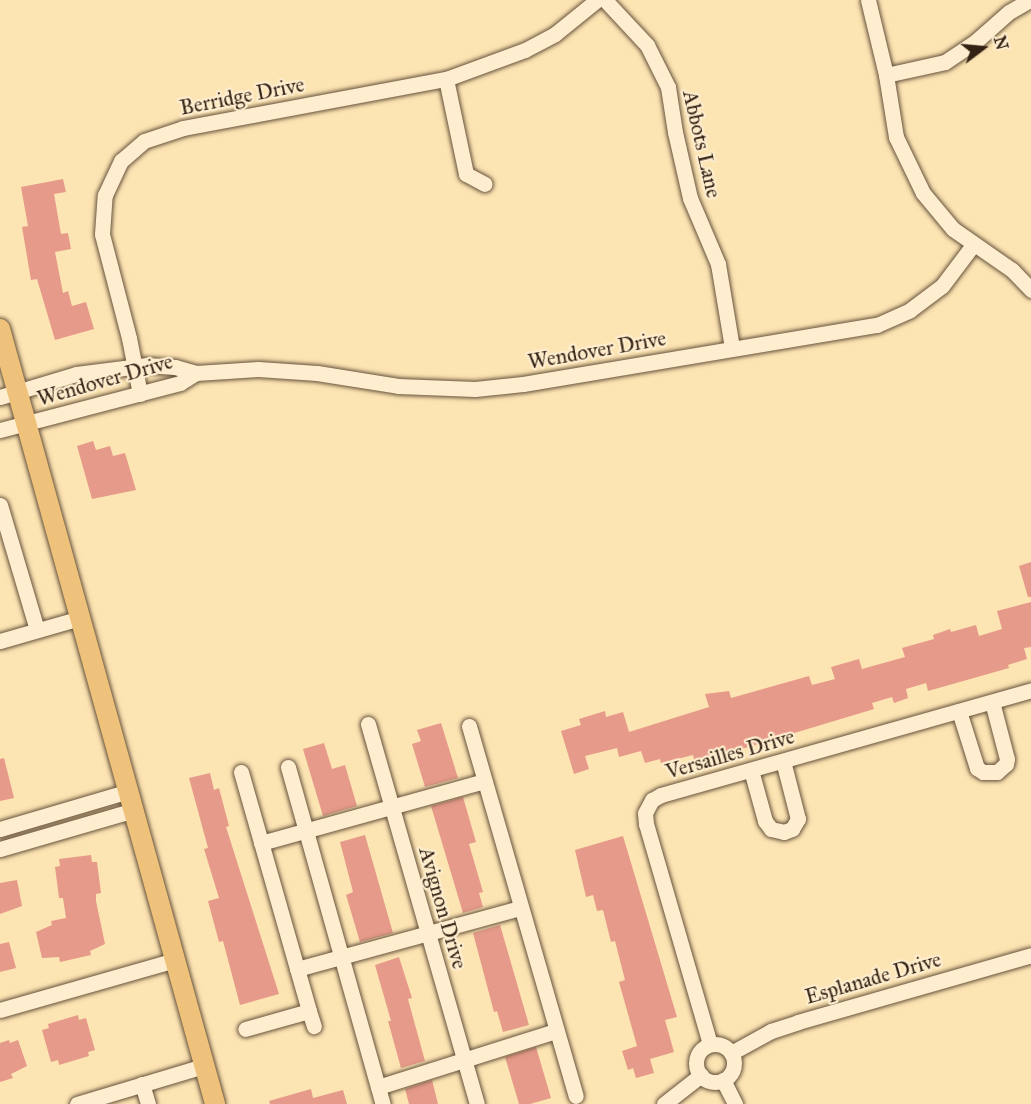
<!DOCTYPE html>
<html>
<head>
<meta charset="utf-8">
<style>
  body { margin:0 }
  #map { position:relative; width:1031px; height:1104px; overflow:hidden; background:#fde4b3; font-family:"IM FELL Great Primer",serif }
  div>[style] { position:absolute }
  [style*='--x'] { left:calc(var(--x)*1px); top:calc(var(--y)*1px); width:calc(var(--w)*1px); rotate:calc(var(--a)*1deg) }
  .building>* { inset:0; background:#e69a89 }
  .roads { filter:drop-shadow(0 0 2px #66523c) drop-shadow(0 0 2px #66523c) }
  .minor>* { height:15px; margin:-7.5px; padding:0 7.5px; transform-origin:7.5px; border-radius:7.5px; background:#feedce }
  .minor>.ring { margin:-7.5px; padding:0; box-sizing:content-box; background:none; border:15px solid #feedce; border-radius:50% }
  .major>* { height:20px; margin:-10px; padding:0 10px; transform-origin:10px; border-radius:10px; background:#eec27a }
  span { translate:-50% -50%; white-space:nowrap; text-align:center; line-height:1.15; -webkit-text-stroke:4.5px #feedce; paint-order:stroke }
  .street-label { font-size:21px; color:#332214 }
  .north { position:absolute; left:953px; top:18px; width:60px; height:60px; -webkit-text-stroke:4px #feedce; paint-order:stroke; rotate:74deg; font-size:16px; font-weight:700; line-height:24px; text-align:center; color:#332214 }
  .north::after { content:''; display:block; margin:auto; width:21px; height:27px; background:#332214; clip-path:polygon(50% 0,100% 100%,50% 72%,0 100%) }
</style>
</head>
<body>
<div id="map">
  <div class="building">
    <div style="clip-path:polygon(63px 179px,66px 192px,54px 194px,61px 234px,68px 233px,71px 249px,55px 252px,63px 293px,68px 291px,72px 306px,86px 302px,94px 329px,55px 340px,37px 279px,31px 280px,22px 227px,28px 226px,21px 187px)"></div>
    <div style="clip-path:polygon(93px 441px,96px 450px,110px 446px,113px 456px,125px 453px,136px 490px,92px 499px,77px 446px)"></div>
    <div style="clip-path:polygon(1031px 562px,1031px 597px,1028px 597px,1019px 566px)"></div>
    <div style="clip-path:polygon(1031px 602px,1031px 647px,1024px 648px,1027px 659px,1008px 665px,1009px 668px,928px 691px,926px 683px,906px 689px,908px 698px,894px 703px,892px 697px,872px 703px,874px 709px,695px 763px,693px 755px,661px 763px,660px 759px,645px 763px,641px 751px,619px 757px,617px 748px,585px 756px,589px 769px,574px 774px,561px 731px,581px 725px,579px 719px,605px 711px,606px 717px,623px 712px,629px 732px,709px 707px,705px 694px,729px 691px,731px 698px,809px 676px,812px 685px,835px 679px,831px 667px,859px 659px,862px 669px,905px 657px,902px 648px,934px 639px,933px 635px,950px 629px,951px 632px,976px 625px,979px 636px,1002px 629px,997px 611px)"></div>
    <div style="clip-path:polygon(441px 723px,458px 778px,425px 787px,412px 744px,421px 741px,417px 730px)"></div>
    <div style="clip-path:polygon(324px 743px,332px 769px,345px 765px,357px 806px,323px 816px,303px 749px)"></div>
    <div style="clip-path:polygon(4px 758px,14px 798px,0 801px,0 759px)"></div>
    <div style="clip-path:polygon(210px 773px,214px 790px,219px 788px,229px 826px,226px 827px,279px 994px,240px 1005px,223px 941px,219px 942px,208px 901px,219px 898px,204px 849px,208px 848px,189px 778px)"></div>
    <div style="clip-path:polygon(463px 797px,476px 842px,469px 844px,483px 892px,479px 893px,483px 907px,463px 913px,431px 806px)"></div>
    <div style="clip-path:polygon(365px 835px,393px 933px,360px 942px,346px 895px,353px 892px,340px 842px)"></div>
    <div style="clip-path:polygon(623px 836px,677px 1017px,665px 1020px,674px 1052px,650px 1059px,654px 1073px,636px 1078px,633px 1068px,628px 1070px,622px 1051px,637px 1046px,619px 982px,625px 980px,615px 941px,611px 942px,603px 910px,597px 911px,593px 895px,586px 897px,575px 850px)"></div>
    <div style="clip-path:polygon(91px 855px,92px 862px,97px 862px,101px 893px,96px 894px,96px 901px,105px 944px,90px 951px,91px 955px,60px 962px,59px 957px,42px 958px,36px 932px,52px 925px,51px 921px,66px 918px,63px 898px,59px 898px,55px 867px,60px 866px,59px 859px)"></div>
    <div style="clip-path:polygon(17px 880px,22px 906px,0 914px,0 883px)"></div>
    <div style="clip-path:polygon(500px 925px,529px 1025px,503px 1032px,497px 1011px,494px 1012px,473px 933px)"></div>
    <div style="clip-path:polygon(9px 942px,16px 968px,0 972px,0 944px)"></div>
    <div style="clip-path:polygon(399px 957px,412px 998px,408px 999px,425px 1061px,401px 1068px,388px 1021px,391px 1021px,375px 965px)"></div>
    <div style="clip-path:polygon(78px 1015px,79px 1020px,86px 1018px,95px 1050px,88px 1052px,89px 1056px,59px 1065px,58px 1060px,51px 1062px,42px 1030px,49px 1028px,48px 1024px)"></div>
    <div style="clip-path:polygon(9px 1040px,10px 1043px,18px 1040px,27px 1066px,11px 1074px,13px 1078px,0 1082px,0 1043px)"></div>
    <div style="clip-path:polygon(536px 1047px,551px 1098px,530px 1104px,519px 1104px,505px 1057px)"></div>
    <div style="clip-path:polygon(432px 1080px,438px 1104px,409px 1104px,405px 1089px)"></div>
    <div style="clip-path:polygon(311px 1089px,313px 1098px,343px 1090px,347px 1104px,270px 1104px,269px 1101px)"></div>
  </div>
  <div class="roads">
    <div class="minor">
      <div style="--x:605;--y:0;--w:62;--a:47"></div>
      <div style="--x:647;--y:45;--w:47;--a:63.4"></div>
      <div style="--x:668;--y:87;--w:46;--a:81.2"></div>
      <div style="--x:675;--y:132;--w:68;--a:77.2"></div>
      <div style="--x:690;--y:198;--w:72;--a:67"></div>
      <div style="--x:718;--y:264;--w:85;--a:80.5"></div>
      <div style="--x:868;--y:0;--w:77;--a:76.5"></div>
      <div style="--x:886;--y:75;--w:63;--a:80.8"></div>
      <div style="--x:896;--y:137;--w:62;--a:64.3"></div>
      <div style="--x:923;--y:193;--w:47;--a:50.2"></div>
      <div style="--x:953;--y:229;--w:72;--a:34.8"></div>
      <div style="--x:1012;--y:270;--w:28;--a:46"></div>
      <div style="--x:886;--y:75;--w:60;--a:-12.4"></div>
      <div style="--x:945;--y:62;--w:36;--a:-34"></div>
      <div style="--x:975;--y:42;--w:45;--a:-41.4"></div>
      <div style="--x:1009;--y:12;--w:24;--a:-30"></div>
      <div style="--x:446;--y:79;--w:97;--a:78.1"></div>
      <div style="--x:466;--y:174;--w:21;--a:28"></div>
      <div style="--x:140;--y:394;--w:57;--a:-101.1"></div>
      <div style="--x:129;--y:338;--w:107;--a:-104.6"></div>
      <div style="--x:102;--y:234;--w:39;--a:-86"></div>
      <div style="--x:105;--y:195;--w:38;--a:-65"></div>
      <div style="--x:121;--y:161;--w:30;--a:-41"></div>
      <div style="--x:144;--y:141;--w:41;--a:-18.4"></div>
      <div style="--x:183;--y:128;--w:268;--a:-10.6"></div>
      <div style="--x:446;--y:79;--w:84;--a:-20.2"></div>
      <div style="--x:525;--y:50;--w:34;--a:-28"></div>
      <div style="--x:555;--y:34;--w:54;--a:-39"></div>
      <div style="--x:0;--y:397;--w:79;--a:-16.8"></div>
      <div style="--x:76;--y:374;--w:72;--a:-7.2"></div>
      <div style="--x:147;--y:365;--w:28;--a:4"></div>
      <div style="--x:175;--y:367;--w:22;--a:16"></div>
      <div style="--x:196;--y:373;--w:62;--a:-3.7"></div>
      <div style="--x:258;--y:369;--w:59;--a:3.9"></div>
      <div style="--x:317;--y:373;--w:82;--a:9.1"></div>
      <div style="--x:398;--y:386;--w:77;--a:2.2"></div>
      <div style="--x:475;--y:389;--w:48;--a:-5.9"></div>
      <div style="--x:523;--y:384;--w:359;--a:-9.5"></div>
      <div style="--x:877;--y:325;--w:36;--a:-24"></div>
      <div style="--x:910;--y:310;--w:40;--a:-37"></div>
      <div style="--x:942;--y:286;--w:51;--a:-52.9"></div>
      <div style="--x:0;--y:430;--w:186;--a:-14.6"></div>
      <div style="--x:180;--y:383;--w:19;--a:-32"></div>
      <div style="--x:0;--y:505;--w:130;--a:73.5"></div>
      <div style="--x:0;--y:641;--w:83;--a:-16"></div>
      <div style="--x:959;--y:711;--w:60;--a:72.5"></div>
      <div style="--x:977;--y:768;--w:7;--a:34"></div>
      <div style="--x:983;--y:772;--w:14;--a:0"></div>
      <div style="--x:997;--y:772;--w:12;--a:-42"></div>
      <div style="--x:1006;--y:764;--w:5;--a:-79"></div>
      <div style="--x:1007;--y:759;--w:59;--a:-104.7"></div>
      <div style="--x:368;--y:724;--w:395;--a:74"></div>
      <div style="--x:469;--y:726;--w:385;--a:73.9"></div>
      <div style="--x:288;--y:767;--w:350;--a:74.3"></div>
      <div style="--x:751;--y:770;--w:53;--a:74.6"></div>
      <div style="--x:765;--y:821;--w:10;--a:53"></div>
      <div style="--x:771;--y:829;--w:13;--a:13"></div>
      <div style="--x:784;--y:832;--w:9;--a:-21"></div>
      <div style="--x:792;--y:829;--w:12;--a:-59"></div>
      <div style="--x:798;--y:819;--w:60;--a:-104.5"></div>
      <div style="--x:241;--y:772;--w:248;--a:74.1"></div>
      <div style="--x:309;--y:1011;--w:66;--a:164.3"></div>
      <div style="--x:0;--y:829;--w:134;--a:-16.4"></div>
      <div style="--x:261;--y:843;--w:231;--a:-15.5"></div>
      <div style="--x:0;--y:849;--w:140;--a:-16.2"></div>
      <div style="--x:297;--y:969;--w:231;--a:-15.3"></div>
      <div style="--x:0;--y:1010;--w:182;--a:-15.9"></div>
      <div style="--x:309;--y:1011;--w:16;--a:72"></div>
      <div style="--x:710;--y:1044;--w:229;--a:-106.2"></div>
      <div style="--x:646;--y:824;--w:11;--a:-95"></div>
      <div style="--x:645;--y:813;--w:15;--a:-62"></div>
      <div style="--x:652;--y:800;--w:10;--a:-29"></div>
      <div style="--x:661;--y:795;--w:385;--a:-15.8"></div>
      <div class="ring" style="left:696px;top:1044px;width:23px;height:23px"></div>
      <div style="--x:731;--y:1053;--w:46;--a:-28.8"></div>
      <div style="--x:771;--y:1031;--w:28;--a:-18"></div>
      <div style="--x:798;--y:1022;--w:242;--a:-16"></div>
      <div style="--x:723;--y:1080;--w:27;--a:63"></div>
      <div style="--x:142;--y:1084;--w:21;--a:73"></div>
      <div style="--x:378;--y:1087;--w:187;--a:-17.5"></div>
      <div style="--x:77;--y:1104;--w:133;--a:-16.7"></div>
      <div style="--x:664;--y:1104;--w:47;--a:-38.1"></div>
    </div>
    <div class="major">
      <div style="--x:0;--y:329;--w:804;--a:74.49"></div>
    </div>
  </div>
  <div class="street-label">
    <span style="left:242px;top:96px;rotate:-11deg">Berridge Drive</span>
    <span style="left:702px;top:144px;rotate:77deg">Abbots Lane</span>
    <span style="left:597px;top:350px;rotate:-10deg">Wendover Drive</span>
    <span style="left:105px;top:380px;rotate:-16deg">Wendover Drive</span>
    <span style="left:730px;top:754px;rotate:-16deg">Versailles Drive</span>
    <span style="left:443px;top:908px;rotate:74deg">Avignon Drive</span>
    <span style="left:873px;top:978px;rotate:-16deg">Esplanade Drive</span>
  </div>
  <div class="north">N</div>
</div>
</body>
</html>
